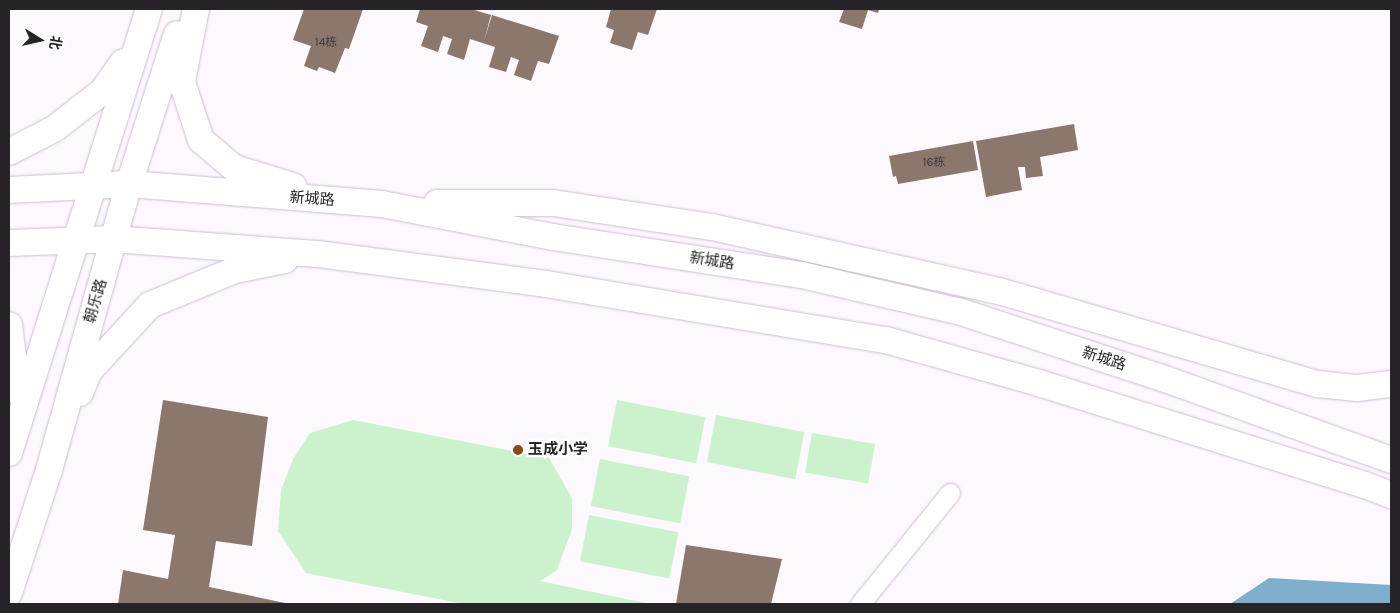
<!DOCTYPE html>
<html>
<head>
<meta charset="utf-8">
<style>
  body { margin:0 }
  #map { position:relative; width:1400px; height:613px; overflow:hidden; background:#fdf7fe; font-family:Karla,"Noto Sans SC",sans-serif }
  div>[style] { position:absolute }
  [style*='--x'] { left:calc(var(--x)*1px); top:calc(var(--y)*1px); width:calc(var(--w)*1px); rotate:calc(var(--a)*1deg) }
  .green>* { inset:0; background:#ccf1cd; transform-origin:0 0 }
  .water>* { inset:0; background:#7faecd }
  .building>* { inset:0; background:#8b776c }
  .roads { filter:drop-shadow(0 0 1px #ccbdcf) drop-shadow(0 0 1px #ccbdcf) }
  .street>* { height:19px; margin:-9.5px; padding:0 9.5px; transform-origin:9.5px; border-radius:9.5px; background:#fff }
  .secondary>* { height:26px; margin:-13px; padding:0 13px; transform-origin:13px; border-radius:13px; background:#fff }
  .dots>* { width:14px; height:14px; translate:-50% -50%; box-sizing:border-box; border:2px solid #fff; border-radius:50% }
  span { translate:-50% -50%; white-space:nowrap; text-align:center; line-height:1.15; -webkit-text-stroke:5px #fff; paint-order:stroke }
  .number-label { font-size:12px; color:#41373a }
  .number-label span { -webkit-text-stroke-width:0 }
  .street-label { font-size:15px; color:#282229 }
  .poi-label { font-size:15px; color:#282229; font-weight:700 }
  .left { translate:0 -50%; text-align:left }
  .frame { position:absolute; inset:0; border:10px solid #282229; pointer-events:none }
  .north { position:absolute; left:15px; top:15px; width:50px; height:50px; -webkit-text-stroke:4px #fff; paint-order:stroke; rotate:100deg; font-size:14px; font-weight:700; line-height:20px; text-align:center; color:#282229 }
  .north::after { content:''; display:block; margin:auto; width:18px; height:22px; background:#282229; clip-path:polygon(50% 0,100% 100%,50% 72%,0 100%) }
</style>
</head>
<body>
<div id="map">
  <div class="green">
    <div style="left:617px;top:400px;width:90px;height:47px;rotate:11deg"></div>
    <div style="left:716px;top:415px;width:90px;height:48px;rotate:11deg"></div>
    <div style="clip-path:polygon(353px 420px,549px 458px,572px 498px,572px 529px,557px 570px,540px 581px,650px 604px,464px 604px,306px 573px,278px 531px,281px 490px,293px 459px,310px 433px)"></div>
    <div style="left:812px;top:433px;width:64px;height:40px;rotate:10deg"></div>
    <div style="left:600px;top:459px;width:91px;height:48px;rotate:11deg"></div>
    <div style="left:589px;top:515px;width:91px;height:47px;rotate:11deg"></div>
  </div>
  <div class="water">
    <div style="clip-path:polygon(1269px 578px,1391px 585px,1391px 604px,1230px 604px)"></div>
  </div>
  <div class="building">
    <div style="clip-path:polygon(304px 9px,363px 9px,349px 49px,345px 48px,335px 73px,319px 67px,317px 71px,304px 66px,311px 46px,293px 40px)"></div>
    <div style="clip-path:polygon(420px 9px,471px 9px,491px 15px,484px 41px,492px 15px,559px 36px,549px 64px,538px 61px,531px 81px,514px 75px,519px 60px,511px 57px,506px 72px,489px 67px,495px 47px,470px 39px,464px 60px,447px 54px,452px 39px,443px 36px,438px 52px,421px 46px,428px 26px,416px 22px)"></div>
    <div style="clip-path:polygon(611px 9px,657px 9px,648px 35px,638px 32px,632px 50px,610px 43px,614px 30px,606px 27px)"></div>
    <div style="clip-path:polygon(844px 9px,879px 9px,878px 13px,868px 10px,862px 29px,839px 22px)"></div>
    <div style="clip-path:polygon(1074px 124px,1078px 150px,1040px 157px,1043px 176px,1026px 178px,1025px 167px,1018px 167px,1022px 190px,986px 197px,976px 141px)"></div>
    <div style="clip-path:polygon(973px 141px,978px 170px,898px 184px,896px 176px,893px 177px,889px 156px)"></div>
    <div style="clip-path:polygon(163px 400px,268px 417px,252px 546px,216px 541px,209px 587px,290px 604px,118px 604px,123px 570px,168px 579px,175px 535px,143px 530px)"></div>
    <div style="clip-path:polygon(686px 545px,782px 559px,771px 604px,676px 604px)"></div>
  </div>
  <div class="roads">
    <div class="street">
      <div style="--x:860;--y:604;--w:143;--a:-51"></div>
    </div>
    <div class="secondary">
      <div style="--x:196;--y:9;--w:74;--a:100.9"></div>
      <div style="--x:182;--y:82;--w:61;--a:71.9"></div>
      <div style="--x:201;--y:140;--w:43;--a:40.3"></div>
      <div style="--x:234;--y:168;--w:62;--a:17"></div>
      <div style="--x:9;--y:152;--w:51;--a:-27.1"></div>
      <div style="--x:54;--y:129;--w:62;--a:-37.8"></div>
      <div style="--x:103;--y:91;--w:35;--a:-55"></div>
      <div style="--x:9;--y:190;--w:120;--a:-2.9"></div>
      <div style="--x:129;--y:184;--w:254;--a:4.5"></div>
      <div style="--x:382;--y:204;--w:174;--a:10.9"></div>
      <div style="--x:553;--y:237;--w:252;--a:8.7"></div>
      <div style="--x:802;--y:275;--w:163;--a:13.1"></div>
      <div style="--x:961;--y:312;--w:215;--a:18.2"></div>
      <div style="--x:1165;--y:379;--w:240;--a:19.7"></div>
      <div style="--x:437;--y:203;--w:116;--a:0"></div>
      <div style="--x:553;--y:203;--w:161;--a:8.6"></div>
      <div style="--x:712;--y:227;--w:294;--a:12.6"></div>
      <div style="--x:999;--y:291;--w:332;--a:16.3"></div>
      <div style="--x:1318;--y:384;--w:39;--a:6"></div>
      <div style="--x:1357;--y:388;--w:34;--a:-7"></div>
      <div style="--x:9;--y:243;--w:104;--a:-2.2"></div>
      <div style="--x:113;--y:239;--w:207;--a:4.2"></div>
      <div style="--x:319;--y:254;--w:229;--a:7.5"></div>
      <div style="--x:546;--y:284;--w:345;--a:9.4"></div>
      <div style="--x:886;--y:340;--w:159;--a:15.7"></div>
      <div style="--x:1039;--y:383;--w:342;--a:17.4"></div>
      <div style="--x:1365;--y:485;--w:28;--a:21"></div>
      <div style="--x:9;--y:325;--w:31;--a:83"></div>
      <div style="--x:13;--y:356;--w:34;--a:97"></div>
      <div style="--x:80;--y:393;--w:24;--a:-68"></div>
      <div style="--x:89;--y:371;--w:90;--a:-47.3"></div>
      <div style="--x:150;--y:305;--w:92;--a:-22.4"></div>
      <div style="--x:235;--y:270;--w:51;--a:-11.3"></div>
      <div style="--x:9;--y:453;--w:466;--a:-72.5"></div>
      <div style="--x:9;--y:593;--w:129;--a:-72"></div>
      <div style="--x:49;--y:470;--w:297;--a:-74.4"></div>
      <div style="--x:129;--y:184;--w:157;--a:-72.3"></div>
    </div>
  </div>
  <div class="dots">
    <div style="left:518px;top:450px;background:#894913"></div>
  </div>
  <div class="number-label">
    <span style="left:326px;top:43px">14栋</span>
    <span style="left:934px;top:163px">16栋</span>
  </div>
  <div class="street-label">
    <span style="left:312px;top:199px;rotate:4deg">新城路</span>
    <span style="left:712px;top:261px;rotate:9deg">新城路</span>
    <span style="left:96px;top:301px;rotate:-74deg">朝乐路</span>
    <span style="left:1104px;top:359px;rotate:18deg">新城路</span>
  </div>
  <div class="poi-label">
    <span class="left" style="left:528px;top:450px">玉成小学</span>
  </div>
  <div class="frame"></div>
  <div class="north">北</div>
</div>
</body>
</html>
